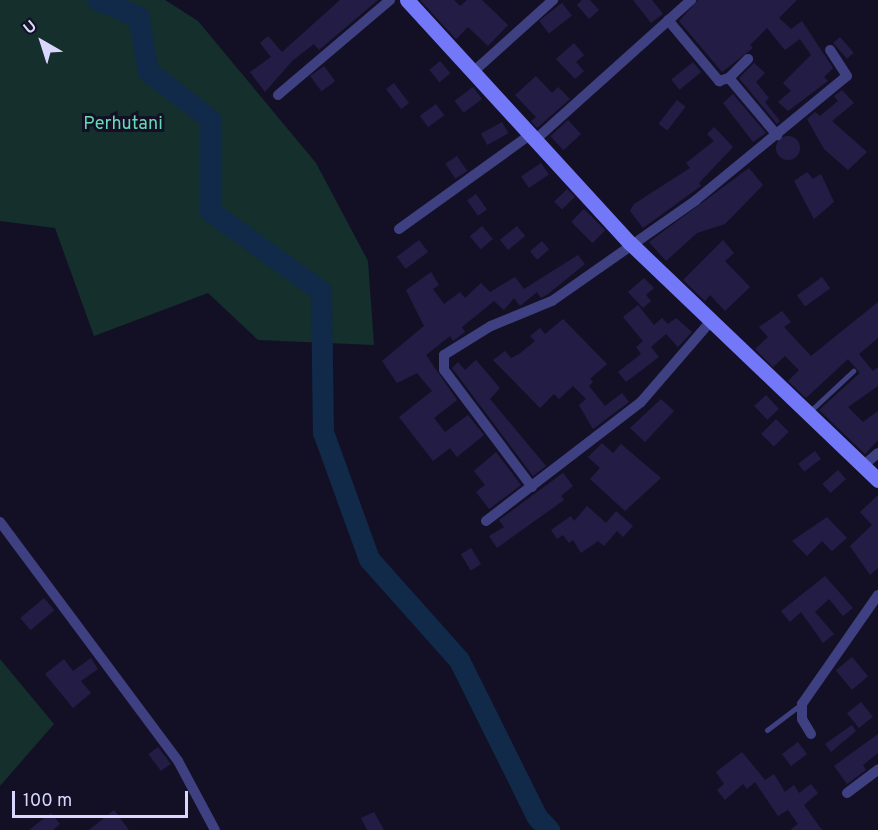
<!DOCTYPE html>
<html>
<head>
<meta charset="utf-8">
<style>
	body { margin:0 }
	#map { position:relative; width:878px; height:830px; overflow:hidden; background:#131026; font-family:Overpass,sans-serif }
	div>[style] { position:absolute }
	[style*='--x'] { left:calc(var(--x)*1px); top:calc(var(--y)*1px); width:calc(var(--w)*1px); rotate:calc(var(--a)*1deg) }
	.green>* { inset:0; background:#142f2c }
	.river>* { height:21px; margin:-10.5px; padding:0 10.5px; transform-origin:10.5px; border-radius:10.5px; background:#112a49 }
	.building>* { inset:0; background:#231d46; transform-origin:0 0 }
	.round { border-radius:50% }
	.lane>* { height:5px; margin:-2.5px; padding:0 2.5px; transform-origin:2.5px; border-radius:2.5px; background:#3e4082 }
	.street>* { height:10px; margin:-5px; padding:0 5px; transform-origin:5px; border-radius:5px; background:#3e4082 }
	.secondary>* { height:15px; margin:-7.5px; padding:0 7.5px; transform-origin:7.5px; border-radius:7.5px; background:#7378f8 }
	span { translate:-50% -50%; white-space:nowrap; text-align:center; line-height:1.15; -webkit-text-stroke:6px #131026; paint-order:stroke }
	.park-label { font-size:18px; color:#66dab5 }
	.north { position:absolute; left:12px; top:12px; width:60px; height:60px; -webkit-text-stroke:4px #131026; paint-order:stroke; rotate:321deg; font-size:16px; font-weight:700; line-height:24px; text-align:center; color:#d9d7fd }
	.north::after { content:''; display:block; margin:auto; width:21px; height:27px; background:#d9d7fd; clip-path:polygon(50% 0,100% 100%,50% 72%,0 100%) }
	.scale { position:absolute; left:12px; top:791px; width:176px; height:27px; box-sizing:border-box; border:3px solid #d9d7fd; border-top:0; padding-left:8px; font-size:18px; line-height:21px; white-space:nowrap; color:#d9d7fd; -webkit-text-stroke:4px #131026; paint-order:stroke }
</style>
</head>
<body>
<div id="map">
	<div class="green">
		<i style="clip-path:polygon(0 0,165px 0,198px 21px,316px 163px,368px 261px,374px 345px,258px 340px,208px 293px,94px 336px,55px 228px,0 221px)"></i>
		<i style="clip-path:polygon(0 659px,54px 724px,0 786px)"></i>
	</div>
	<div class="river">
		<i style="--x:97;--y:0;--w:44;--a:21.3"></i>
		<i style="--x:138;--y:16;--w:56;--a:79.7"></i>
		<i style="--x:148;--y:71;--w:78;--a:37.7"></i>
		<i style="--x:210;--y:119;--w:92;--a:90"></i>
		<i style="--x:210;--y:211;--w:137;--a:35.8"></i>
		<i style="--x:321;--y:291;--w:141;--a:89.2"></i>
		<i style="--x:323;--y:432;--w:135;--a:70.1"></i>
		<i style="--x:369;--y:559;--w:135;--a:48.3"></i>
		<i style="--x:459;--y:660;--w:175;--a:63.6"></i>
		<i style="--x:537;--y:817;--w:18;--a:47"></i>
	</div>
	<div class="building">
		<i style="clip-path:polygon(340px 0,378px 0,319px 50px,314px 44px,292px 61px,265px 92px,250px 72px,271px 57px,260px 43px,268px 36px,282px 52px)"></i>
		<i style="clip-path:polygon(420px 0,454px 0,460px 6px,467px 0,482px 0,508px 25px,488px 46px,468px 27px,456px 39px)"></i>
		<i style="clip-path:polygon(582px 0,590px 0,599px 10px,589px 19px,577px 5px)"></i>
		<i style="clip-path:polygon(633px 0,652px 0,663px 14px,651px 23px)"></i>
		<i style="clip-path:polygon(698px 0,797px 0,779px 18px,791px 29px,802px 21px,833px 68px,824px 77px,828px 81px,788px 111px,778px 102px,791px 91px,783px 83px,811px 55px,800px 39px,785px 50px,767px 28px,750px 45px,753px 48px,722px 72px,679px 21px)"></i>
		<i style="left:562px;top:3px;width:16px;height:29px;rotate:52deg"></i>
		<i style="left:840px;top:37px;width:21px;height:9px;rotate:49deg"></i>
		<i style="clip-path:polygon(574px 43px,584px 55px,576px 62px,584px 71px,575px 79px,556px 59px)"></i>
		<i style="left:440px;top:61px;width:16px;height:14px;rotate:50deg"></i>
		<i style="left:693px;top:62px;width:13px;height:28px;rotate:51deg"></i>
		<i style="clip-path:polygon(754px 63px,765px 73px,756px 82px,769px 98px,765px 102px,780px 121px,777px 124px,739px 78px)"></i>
		<i style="left:324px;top:66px;width:19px;height:17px;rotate:54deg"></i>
		<i style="clip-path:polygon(536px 76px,552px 93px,558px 87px,570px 99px,537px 128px,531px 121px,536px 117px,515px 95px)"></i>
		<i style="left:394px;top:83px;width:25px;height:10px;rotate:53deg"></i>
		<i style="left:473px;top:87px;width:15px;height:23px;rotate:53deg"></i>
		<i style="clip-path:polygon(842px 90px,854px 103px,832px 121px,867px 152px,848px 170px,824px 149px,807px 119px,815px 112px,820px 116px,838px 101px,834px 96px)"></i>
		<i style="clip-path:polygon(733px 94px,766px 133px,753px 142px,723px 103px)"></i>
		<i style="left:677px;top:100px;width:11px;height:30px;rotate:38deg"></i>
		<i style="left:436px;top:104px;width:14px;height:20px;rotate:54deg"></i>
		<i style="left:568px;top:120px;width:19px;height:24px;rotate:47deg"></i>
		<i style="left:502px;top:122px;width:13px;height:24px;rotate:61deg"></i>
		<i style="clip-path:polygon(714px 127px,733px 147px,699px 183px,701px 186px,643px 228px,630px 211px,634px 204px,690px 168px,686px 163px,714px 141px,707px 134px)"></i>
		<i class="round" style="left:776px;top:136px;width:24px;height:24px"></i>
		<i style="left:457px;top:156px;width:18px;height:14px;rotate:56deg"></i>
		<i style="left:541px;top:163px;width:14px;height:24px;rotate:56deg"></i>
		<i style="clip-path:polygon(749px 168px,763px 185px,725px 224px,697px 233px,666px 261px,649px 242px)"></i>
		<i style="clip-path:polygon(807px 172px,813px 179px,821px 174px,834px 202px,814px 219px,794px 181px)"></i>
		<i style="left:567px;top:189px;width:11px;height:18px;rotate:45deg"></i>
		<i style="left:476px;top:194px;width:19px;height:11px;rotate:55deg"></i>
		<i style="left:584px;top:209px;width:30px;height:18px;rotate:45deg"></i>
		<i style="left:482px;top:226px;width:17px;height:16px;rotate:50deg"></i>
		<i style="left:517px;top:226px;width:13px;height:22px;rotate:51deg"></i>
		<i style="left:419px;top:240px;width:15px;height:28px;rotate:53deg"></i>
		<i style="clip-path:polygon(723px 240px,734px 253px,725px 261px,750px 287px,725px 311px,710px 295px,705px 301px,683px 280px)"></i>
		<i style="left:542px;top:241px;width:11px;height:16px;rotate:49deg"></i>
		<i style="clip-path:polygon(578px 255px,585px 264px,548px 294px,541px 298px,537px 292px,520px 306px,514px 298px,504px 310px,494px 301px,462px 327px,465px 332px,453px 341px,450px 336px,426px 355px,457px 400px,434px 418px,445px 432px,468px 415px,484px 435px,457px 457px,450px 448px,433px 461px,399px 417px,432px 391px,417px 373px,397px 383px,382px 361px,424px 326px,406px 290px,431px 272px,439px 285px,433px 289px,444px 304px,460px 292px,465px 298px,481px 283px,490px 292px,515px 277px,524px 289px)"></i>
		<i style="left:822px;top:277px;width:14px;height:31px;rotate:54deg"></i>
		<i style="clip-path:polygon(644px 278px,654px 288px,646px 295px,651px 301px,643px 308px,628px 292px)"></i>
		<i style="clip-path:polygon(878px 302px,878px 338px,859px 354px,873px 371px,878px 367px,878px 386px,848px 407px,863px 422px,878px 411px,878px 440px,865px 454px,819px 410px,860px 373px,848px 359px,806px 398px,788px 381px,799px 370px,785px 356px,773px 367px,755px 349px,768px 337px,759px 327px,782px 311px,791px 322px,784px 327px,811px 356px)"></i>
		<i style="clip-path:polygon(638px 305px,654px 325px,662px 318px,668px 324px,676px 318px,692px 332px,678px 347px,666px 334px,651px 347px,659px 357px,626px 382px,618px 372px,641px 354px,636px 347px,643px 341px,623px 317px)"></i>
		<i style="clip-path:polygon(563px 319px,607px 364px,590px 379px,593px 382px,589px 386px,605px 406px,622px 393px,629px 402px,593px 429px,579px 405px,586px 399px,573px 386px,559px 399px,554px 394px,540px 408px,493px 360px,505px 351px,511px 358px,519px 354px,535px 341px,530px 336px,540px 328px,545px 334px)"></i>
		<i style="clip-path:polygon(476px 360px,500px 388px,490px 399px,546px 466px,533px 476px,452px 368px,458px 362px,465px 370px)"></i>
		<i style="left:766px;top:395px;width:19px;height:16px;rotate:47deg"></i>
		<i style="clip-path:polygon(661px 399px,674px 411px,645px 442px,630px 428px)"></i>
		<i style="left:776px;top:419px;width:18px;height:21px;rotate:45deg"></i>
		<i style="clip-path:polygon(602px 443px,613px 453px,621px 444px,661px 478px,625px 511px,590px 479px,600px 468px,588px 457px)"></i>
		<i style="left:815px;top:451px;width:10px;height:21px;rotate:53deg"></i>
		<i style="clip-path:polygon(496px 452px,521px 485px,489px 509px,476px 492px,485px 485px,474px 471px)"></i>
		<i style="left:838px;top:470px;width:12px;height:21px;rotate:48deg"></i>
		<i style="clip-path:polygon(563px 473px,573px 486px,561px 496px,564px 500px,497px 548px,489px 536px,504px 527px,499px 520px)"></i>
		<i style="clip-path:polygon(878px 495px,878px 568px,870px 575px,850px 546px,872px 525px,860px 512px)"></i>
		<i style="clip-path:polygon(587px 506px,606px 523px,616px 511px,633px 526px,623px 537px,617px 531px,604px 546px,598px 541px,581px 553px,573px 540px,569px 543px,563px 535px,557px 539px,551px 530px,571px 516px,574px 521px)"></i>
		<i style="clip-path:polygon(827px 517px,847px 538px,832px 551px,822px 541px,807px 556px,792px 541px)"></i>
		<i style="left:471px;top:548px;width:19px;height:12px;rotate:58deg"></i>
		<i style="clip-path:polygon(825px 576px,853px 608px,843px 616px,829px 599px,815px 612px,834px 634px,823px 643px,801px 612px,790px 622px,781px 611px)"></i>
		<i style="left:44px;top:598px;width:16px;height:31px;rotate:50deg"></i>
		<i style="left:852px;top:657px;width:25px;height:21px;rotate:50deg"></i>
		<i style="clip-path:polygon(91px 658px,98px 669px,81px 681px,91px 693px,73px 708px,45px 674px,64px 659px,73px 671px)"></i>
		<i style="left:861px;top:702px;width:19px;height:18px;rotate:51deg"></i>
		<i style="clip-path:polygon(852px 725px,856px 731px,831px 752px,825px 744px)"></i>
		<i style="clip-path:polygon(878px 734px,878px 753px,863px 765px,866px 770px,847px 784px,834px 766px)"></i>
		<i style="left:798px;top:742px;width:15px;height:20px;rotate:53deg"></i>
		<i style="left:158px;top:747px;width:21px;height:12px;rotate:53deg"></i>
		<i style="clip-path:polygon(742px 752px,765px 780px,774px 774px,785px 792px,794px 785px,799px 793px,811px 784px,818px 793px,804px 805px,822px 830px,790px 830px,798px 824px,788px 810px,778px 816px,755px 782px,747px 789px,743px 784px,725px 800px,717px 790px,724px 784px,716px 772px)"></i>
		<i style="clip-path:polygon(114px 810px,129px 830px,89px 830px)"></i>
		<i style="clip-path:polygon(374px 812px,384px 830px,367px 830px,361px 818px)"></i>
		<i style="clip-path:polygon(51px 813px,60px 824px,53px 830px,29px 830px)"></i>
	</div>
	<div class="lane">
		<i style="--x:808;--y:413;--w:62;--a:-43"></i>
		<i style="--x:767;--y:730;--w:41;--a:-37.1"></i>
	</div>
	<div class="street">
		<i style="--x:668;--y:20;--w:80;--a:50.1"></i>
		<i style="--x:719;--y:81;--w:10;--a:-17"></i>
		<i style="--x:729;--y:78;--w:75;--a:49.9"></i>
		<i style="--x:473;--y:72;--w:108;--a:-42"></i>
		<i style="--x:729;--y:78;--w:27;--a:-45"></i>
		<i style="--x:278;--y:95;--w:147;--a:-40.3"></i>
		<i style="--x:535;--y:140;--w:210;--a:-41.9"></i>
		<i style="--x:399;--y:229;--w:161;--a:-35.7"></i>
		<i style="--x:864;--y:465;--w:18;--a:-41"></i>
		<i style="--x:532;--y:487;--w:146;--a:-126.9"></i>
		<i style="--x:444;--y:370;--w:15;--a:-90"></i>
		<i style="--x:444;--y:355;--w:55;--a:-31.7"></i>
		<i style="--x:491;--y:326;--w:66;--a:-22.3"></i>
		<i style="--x:552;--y:301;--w:176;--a:-35"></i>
		<i style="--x:696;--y:200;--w:195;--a:-39.4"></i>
		<i style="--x:847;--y:76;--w:31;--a:-123"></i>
		<i style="--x:486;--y:521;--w:195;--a:-37.5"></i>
		<i style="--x:641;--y:402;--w:107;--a:-49.2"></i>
		<i style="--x:0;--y:522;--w:298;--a:53.3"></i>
		<i style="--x:178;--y:761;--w:78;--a:61.8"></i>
		<i style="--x:811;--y:734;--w:17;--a:-121"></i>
		<i style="--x:802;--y:719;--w:15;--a:-90"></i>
		<i style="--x:802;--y:704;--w:133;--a:-55.1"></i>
		<i style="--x:847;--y:793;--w:39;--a:-37"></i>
	</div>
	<div class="secondary">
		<i style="--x:407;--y:0;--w:330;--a:47.5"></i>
		<i style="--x:630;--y:243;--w:343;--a:43.7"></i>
	</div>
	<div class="park-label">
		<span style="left:123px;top:125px">Perhutani</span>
	</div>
	<div class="north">U</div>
	<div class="scale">100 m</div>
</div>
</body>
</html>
